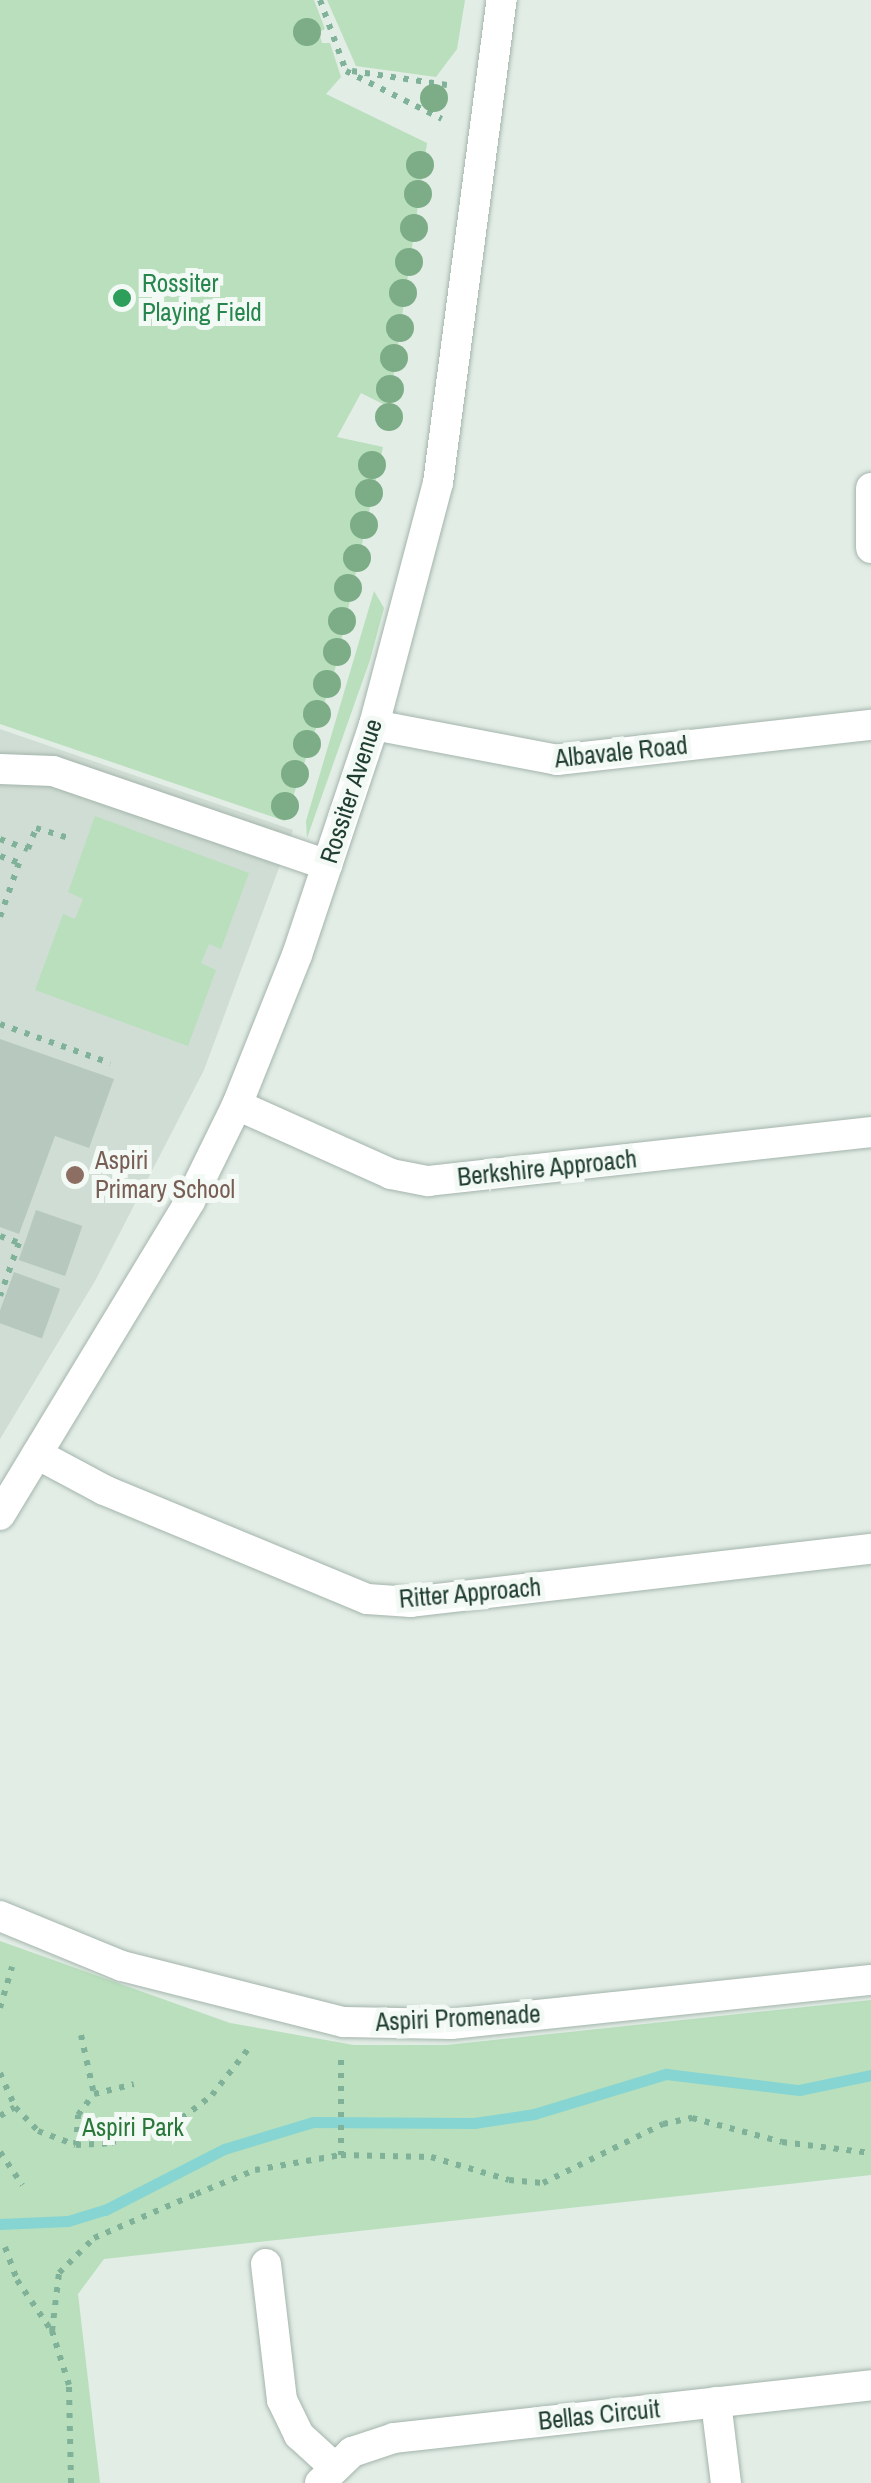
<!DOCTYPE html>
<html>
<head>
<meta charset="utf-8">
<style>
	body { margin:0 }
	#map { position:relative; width:871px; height:2483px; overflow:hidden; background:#e2ede6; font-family:"Archivo Narrow",sans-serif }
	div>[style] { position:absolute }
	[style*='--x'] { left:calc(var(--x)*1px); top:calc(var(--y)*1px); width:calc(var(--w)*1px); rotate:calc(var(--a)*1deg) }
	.built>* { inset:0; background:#d0ddd4 }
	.green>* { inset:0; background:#b9dfbd }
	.stream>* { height:11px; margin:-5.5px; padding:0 5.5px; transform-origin:5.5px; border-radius:5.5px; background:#87d5d2 }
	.building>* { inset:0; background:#b7c8be; transform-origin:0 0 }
	.path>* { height:6px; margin-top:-3px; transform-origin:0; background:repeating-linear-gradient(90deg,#80b299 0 5px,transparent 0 13px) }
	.roads { filter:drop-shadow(0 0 2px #a4b5ac) drop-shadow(0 0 2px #a4b5ac) }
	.minor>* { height:30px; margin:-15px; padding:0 15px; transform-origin:15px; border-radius:15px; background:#fff }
	.trees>* { width:28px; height:28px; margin:-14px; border-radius:50%; background:#7cad87 }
	.dots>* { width:28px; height:28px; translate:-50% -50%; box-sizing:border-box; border:5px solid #f3f9f5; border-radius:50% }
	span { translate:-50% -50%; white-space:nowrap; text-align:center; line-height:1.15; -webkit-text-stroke:10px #f3f9f5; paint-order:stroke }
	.leisure-label { font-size:25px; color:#27864d }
	.left { translate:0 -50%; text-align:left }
	.street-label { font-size:25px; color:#213f31 }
	.education-label { font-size:25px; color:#785e54 }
	.park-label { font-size:25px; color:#297839 }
</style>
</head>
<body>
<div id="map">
	<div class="built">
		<i style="clip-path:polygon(0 729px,293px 830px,204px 1070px,95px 1281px,0 1439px)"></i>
	</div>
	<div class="green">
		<i style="clip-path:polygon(0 0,314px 0,325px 29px,319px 32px,322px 43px,330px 43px,341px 77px,326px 94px,427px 143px,389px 407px,361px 393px,337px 437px,383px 447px,334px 674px,285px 821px,0 724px)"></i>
		<i style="clip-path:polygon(327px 0,465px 0,457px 49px,436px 77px,356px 66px)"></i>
		<i style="clip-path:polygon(374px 591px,384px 608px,370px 660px,307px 838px,306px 821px)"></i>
		<i style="clip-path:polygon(95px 816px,249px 873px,221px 949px,209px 944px,201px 963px,216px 970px,188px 1046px,35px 990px,63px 914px,75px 919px,83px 899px,68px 892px)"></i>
		<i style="clip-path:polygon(0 1941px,230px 2023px,354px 2045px,447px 2045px,871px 2000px,871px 2175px,104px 2259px,78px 2294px,100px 2483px,0 2483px)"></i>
	</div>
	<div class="stream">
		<i style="--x:0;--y:2224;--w:68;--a:-2.5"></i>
		<i style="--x:68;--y:2221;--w:39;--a:-17"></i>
		<i style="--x:105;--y:2210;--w:134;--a:-27.1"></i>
		<i style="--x:224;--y:2149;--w:93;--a:-16.9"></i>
		<i style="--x:313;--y:2122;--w:161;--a:0.4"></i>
		<i style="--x:474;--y:2123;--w:61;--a:-8.5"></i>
		<i style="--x:534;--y:2114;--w:138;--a:-16.9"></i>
		<i style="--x:666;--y:2074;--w:134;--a:6.9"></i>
		<i style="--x:799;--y:2090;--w:74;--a:-11.8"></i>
	</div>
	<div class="building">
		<i style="clip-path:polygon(0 1039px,114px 1079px,89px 1148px,55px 1136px,19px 1234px,0 1227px)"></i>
		<i style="left:36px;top:1210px;width:49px;height:53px;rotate:19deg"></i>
		<i style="left:14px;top:1272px;width:49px;height:53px;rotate:20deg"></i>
	</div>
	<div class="path">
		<i style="--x:320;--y:0;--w:76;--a:69.9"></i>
		<i style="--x:346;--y:71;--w:107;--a:26.6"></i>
		<i style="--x:352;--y:71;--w:96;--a:8.4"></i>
		<i style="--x:0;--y:839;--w:30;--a:20"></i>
		<i style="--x:28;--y:849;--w:22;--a:-69"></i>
		<i style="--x:36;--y:828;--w:38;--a:17"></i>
		<i style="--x:0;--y:856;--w:20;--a:20"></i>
		<i style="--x:19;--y:863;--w:57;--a:109.4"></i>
		<i style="--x:0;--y:1024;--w:117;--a:19.5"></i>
		<i style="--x:0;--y:1236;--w:20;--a:20"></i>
		<i style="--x:19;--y:1243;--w:56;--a:109.7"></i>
		<i style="--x:0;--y:2008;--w:43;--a:-73.7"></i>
		<i style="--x:81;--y:2035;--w:60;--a:77.6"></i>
		<i style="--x:341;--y:2060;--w:95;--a:90"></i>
		<i style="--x:0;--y:2073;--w:37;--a:66"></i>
		<i style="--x:15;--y:2107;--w:33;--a:46"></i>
		<i style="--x:38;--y:2131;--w:40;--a:20.2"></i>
		<i style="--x:76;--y:2145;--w:35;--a:-3"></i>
		<i style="--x:111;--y:2143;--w:75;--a:-19.4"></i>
		<i style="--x:182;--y:2118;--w:38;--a:-37"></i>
		<i style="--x:212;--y:2095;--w:60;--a:-51.8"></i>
		<i style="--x:0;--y:2116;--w:17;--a:-31"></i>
		<i style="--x:76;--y:2145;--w:30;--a:-86"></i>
		<i style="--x:78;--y:2115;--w:26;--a:-53"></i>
		<i style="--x:94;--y:2094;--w:41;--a:-14"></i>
		<i style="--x:0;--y:2152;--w:40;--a:56"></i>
		<i style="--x:5;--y:2247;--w:35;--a:70"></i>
		<i style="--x:17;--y:2280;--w:60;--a:55.8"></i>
		<i style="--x:71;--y:2483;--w:98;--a:-91.2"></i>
		<i style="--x:69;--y:2385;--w:57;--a:-107.5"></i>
		<i style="--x:52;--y:2331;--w:58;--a:-83.1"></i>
		<i style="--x:59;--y:2273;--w:49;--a:-45"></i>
		<i style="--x:94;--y:2238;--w:111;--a:-23.3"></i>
		<i style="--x:196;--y:2194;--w:64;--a:-22.1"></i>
		<i style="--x:255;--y:2170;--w:87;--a:-9.9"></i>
		<i style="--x:341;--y:2155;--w:90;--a:1.3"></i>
		<i style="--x:431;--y:2157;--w:81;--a:16.4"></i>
		<i style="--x:509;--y:2180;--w:34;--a:5"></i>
		<i style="--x:543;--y:2183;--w:134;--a:-26.2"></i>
		<i style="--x:663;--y:2124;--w:30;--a:-12"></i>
		<i style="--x:692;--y:2118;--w:93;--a:14.9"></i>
		<i style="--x:782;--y:2142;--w:90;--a:7"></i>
	</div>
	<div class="roads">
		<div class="minor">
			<i style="--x:871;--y:488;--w:60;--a:90"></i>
			<i style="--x:374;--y:725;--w:186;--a:10.8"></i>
			<i style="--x:557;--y:760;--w:316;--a:-6.4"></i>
			<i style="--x:0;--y:769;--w:53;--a:2.2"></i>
			<i style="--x:53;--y:771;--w:290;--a:18.9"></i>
			<i style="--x:237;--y:1105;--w:169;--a:24.1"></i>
			<i style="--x:391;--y:1174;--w:38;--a:11"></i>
			<i style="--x:428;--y:1181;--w:446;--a:-6.3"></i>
			<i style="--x:37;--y:1454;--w:76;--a:28.2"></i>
			<i style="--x:104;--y:1490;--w:285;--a:22.5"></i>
			<i style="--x:367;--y:1599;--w:44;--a:3.9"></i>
			<i style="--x:411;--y:1602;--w:463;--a:-6.6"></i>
			<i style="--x:0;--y:1515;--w:367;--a:-58.8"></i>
			<i style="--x:190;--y:1201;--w:107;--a:-63.9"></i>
			<i style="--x:237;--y:1105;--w:162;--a:-68.2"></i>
			<i style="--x:297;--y:955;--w:243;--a:-71.5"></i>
			<i style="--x:374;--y:725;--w:250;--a:-75.2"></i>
			<i style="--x:438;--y:483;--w:487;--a:-82.5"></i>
			<i style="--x:0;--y:1916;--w:132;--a:22.3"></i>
			<i style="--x:122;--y:1966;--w:229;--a:14.2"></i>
			<i style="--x:344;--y:2022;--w:107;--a:1.1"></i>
			<i style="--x:451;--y:2024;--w:422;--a:-6"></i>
			<i style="--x:266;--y:2264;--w:137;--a:83.3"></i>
			<i style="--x:282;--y:2400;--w:39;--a:64"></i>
			<i style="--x:299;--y:2435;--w:46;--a:42.4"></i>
			<i style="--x:716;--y:2402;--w:82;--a:83"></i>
			<i style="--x:320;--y:2483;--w:45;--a:-44.1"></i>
			<i style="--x:352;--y:2452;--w:44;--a:-18.4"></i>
			<i style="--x:394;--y:2438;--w:480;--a:-6.3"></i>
		</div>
	</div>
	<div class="trees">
		<i style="left:307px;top:32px"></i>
		<i style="left:434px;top:98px"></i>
		<i style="left:420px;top:165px"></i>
		<i style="left:418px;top:194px"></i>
		<i style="left:414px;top:228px"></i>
		<i style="left:409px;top:262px"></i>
		<i style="left:403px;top:293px"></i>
		<i style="left:400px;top:328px"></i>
		<i style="left:394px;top:358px"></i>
		<i style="left:390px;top:389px"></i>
		<i style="left:389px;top:417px"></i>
		<i style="left:372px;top:465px"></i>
		<i style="left:369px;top:493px"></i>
		<i style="left:364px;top:525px"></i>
		<i style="left:357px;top:558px"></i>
		<i style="left:348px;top:588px"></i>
		<i style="left:342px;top:621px"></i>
		<i style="left:337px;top:652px"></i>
		<i style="left:327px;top:684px"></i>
		<i style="left:317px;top:714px"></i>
		<i style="left:307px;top:744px"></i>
		<i style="left:295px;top:774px"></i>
		<i style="left:285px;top:806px"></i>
	</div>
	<div class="dots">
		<i style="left:122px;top:298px;background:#2e9e5b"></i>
		<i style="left:75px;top:1175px;background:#8d6e63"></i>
	</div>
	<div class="leisure-label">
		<span class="left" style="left:142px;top:298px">Rossiter<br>Playing Field</span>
	</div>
	<div class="street-label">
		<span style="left:621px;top:752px;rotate:-6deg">Albavale Road</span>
		<span style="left:351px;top:791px;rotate:-72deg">Rossiter Avenue</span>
		<span style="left:547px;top:1168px;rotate:-6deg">Berkshire Approach</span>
		<span style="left:470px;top:1593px;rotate:-5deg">Ritter Approach</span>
		<span style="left:458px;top:2018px;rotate:-3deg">Aspiri Promenade</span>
		<span style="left:599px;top:2415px;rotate:-6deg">Bellas Circuit</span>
	</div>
	<div class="education-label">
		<span class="left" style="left:95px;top:1175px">Aspiri<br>Primary School</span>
	</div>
	<div class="park-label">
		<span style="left:133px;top:2127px">Aspiri Park</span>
	</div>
</div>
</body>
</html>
